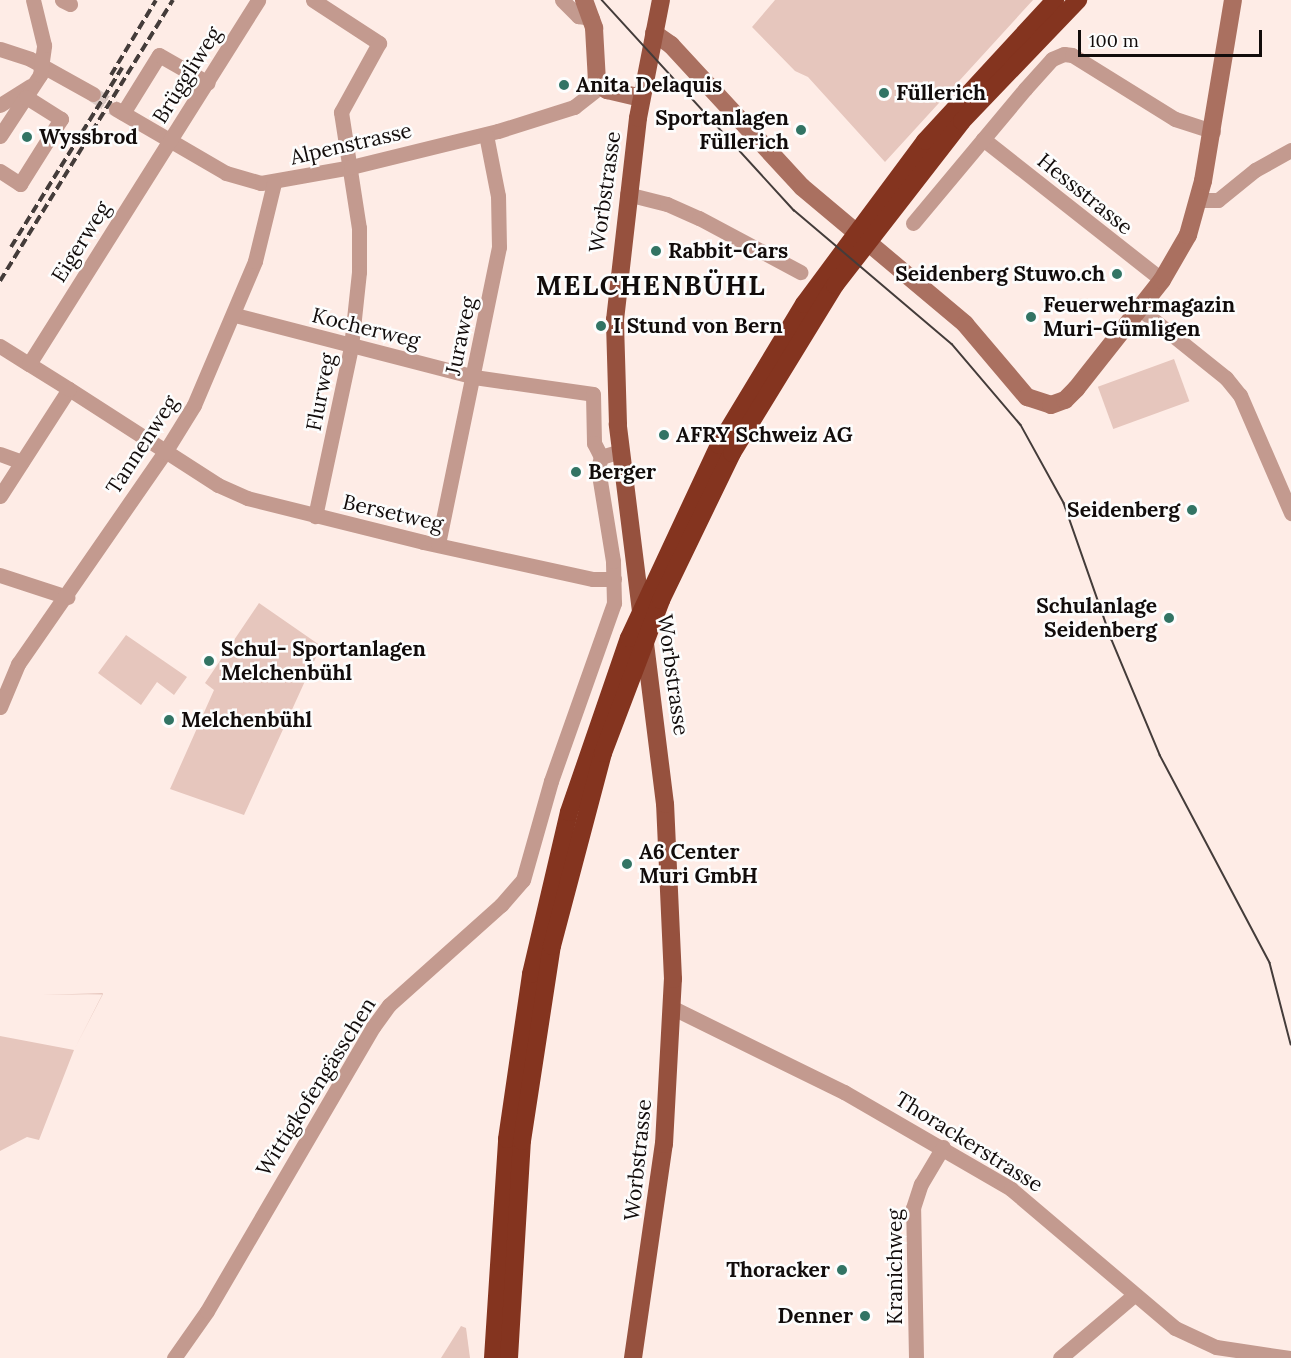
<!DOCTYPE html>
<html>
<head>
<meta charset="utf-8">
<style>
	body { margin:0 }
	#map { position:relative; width:1291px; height:1358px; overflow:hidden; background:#feece6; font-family:Lora,serif }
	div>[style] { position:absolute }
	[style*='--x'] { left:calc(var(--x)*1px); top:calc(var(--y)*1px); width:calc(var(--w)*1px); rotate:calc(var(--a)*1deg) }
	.green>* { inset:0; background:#e6c6bd; transform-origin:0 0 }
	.street-tunnel>* { height:15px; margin-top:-7.5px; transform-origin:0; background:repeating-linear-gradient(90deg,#dbcac5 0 15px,transparent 0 23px) }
	.street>* { height:15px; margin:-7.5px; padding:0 7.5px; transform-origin:7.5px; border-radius:7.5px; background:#c39a8f }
	.secondary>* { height:18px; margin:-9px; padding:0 9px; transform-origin:9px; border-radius:9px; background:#aa7060 }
	.primary>* { height:18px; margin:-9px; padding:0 9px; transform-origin:9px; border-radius:9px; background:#96513e }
	.highway>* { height:18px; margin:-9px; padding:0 9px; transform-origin:9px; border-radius:9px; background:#84341f }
	.tram>* { height:1.5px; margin:-0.75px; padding:0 0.75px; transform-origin:0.75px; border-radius:0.75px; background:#443c3a }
	.rail>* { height:4px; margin-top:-2px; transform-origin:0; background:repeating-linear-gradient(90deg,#443c3a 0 9px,transparent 0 13.5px) }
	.dots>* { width:16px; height:16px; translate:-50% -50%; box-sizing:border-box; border:3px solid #fdfdfd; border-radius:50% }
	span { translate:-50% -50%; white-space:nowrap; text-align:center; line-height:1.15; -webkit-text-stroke:5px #fdfdfd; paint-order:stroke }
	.street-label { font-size:21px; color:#120c0b }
	.poi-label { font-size:21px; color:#120c0b; font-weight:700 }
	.left { translate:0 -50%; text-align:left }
	.right { translate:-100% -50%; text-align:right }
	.district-label { font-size:27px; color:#120c0b; font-weight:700; letter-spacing:1.5px }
	.scale { position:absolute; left:1078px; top:30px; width:184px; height:27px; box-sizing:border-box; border:3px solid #120c0b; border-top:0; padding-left:8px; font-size:18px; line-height:21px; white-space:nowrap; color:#120c0b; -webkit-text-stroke:4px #fdfdfd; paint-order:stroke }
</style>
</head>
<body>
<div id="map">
	<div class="green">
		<i style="clip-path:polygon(775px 0,1033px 0,885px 162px,808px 77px,795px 71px,752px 27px)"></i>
		<i style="left:1174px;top:359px;width:45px;height:81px;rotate:70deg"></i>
		<i style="clip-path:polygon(259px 603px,321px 646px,244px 815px,170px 789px,214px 690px,205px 683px)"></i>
		<i style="clip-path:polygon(126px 635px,187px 677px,174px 695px,157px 682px,141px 705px,98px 673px)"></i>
		<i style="clip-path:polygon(103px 993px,74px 1050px,39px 1140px,27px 1137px,0 1151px,0 1036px,74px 1050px,103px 994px,42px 995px,0 1021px,42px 995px)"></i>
		<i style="clip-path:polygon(461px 1326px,466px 1328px,470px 1358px,441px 1358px)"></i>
	</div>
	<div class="street-tunnel">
		<i style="--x:93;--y:94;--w:27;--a:33"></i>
	</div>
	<div class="street">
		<i style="--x:62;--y:0;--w:9;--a:27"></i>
		<i style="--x:313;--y:0;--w:79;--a:33.1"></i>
		<i style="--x:379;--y:43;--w:79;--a:118.8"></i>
		<i style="--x:341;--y:112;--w:117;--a:81.2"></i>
		<i style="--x:359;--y:228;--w:44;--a:90"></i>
		<i style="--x:359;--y:272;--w:75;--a:96.1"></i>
		<i style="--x:351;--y:347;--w:173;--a:102"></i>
		<i style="--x:562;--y:0;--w:23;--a:45"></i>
		<i style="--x:578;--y:16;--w:14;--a:8"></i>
		<i style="--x:0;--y:49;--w:32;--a:18"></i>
		<i style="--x:30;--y:59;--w:72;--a:29.1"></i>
		<i style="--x:0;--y:105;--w:36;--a:-32"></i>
		<i style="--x:116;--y:109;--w:127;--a:30.2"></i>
		<i style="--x:226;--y:173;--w:36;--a:16"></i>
		<i style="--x:261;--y:183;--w:91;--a:-10.1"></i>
		<i style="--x:351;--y:167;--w:151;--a:-13.8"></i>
		<i style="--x:498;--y:131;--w:80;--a:-17.5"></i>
		<i style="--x:574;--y:107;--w:34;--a:-38"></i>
		<i style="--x:123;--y:113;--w:68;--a:-58.2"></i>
		<i style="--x:159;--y:55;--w:56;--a:29.7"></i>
		<i style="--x:0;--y:136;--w:73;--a:-56.7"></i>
		<i style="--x:40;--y:75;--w:30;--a:-82"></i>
		<i style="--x:44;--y:45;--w:46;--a:-103.7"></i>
		<i style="--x:983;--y:139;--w:228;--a:38.2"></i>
		<i style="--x:0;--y:171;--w:24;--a:33"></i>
		<i style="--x:20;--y:184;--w:77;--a:-57.8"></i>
		<i style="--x:61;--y:119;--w:41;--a:-147.8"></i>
		<i style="--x:627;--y:194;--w:41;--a:14"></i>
		<i style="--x:667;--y:204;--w:35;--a:24"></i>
		<i style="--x:699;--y:218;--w:115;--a:28.1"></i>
		<i style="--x:1199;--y:200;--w:19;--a:0"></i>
		<i style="--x:1218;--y:200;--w:48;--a:-39"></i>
		<i style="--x:1255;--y:170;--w:41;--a:-29.1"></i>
		<i style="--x:913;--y:223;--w:175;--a:-50.1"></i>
		<i style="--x:1025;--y:89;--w:40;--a:-48"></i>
		<i style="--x:1052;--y:59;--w:13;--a:-23"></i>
		<i style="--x:1064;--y:54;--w:8;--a:7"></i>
		<i style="--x:1072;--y:55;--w:121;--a:31.9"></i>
		<i style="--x:1175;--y:119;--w:40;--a:18"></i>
		<i style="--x:1140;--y:309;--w:110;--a:38.7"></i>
		<i style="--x:1226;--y:378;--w:22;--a:51"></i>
		<i style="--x:1240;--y:395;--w:129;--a:66.6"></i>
		<i style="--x:235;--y:315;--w:247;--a:14.5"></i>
		<i style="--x:474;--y:377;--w:120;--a:8.1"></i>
		<i style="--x:593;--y:394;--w:49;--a:88.8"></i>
		<i style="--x:594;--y:443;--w:16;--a:63"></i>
		<i style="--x:0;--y:346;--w:34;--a:32"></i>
		<i style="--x:69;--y:389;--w:177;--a:32.8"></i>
		<i style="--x:218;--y:485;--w:32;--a:24"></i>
		<i style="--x:247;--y:498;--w:181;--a:14"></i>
		<i style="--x:423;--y:542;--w:174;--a:12.3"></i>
		<i style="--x:593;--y:579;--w:21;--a:0"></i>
		<i style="--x:0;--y:454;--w:23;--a:20"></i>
		<i style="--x:0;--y:496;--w:127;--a:-57.2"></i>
		<i style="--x:69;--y:389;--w:47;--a:-148"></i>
		<i style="--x:29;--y:364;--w:430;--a:-57.8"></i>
		<i style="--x:438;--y:544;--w:303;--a:-78.4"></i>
		<i style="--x:499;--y:247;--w:51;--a:-91.1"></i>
		<i style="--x:498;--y:196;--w:62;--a:-101.1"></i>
		<i style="--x:0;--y:575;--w:71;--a:18.2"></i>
		<i style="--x:0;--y:707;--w:47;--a:-67.3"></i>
		<i style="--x:18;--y:664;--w:258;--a:-55.3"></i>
		<i style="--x:165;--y:452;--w:55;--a:-58.3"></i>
		<i style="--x:194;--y:405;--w:156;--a:-67"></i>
		<i style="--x:255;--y:261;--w:80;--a:-76.3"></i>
		<i style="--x:673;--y:1008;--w:191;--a:26.2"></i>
		<i style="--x:844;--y:1092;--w:193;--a:30.1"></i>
		<i style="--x:1011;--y:1189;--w:215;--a:40.3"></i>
		<i style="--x:1175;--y:1328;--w:45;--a:24.9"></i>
		<i style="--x:1216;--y:1347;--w:75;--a:8.5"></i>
		<i style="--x:174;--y:1358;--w:57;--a:-54.9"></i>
		<i style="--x:207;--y:1311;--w:329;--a:-59.7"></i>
		<i style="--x:373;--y:1027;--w:27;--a:-54"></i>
		<i style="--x:389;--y:1005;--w:150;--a:-41.8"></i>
		<i style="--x:501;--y:905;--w:33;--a:-49"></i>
		<i style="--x:523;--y:880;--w:103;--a:-74.2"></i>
		<i style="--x:551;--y:781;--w:189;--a:-70.5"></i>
		<i style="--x:614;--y:603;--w:42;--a:-91.4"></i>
		<i style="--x:613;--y:561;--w:94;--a:-99.2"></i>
		<i style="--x:598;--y:468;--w:11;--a:-75"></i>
		<i style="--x:601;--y:457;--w:21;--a:-17"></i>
		<i style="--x:916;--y:1358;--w:150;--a:-91.1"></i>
		<i style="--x:913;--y:1208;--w:25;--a:-72"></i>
		<i style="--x:921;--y:1184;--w:43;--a:-59.3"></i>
		<i style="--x:1060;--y:1358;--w:97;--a:-40.4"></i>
	</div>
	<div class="secondary">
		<i style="--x:584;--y:0;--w:30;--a:70"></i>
		<i style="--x:594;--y:28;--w:54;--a:86.8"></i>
		<i style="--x:597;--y:82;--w:13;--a:39"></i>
		<i style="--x:607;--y:90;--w:35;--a:13"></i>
		<i style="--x:654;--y:33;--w:21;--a:35"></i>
		<i style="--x:671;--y:45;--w:193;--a:47.3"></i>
		<i style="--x:802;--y:187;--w:213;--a:40"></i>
		<i style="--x:965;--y:324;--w:96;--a:49.7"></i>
		<i style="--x:1027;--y:397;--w:25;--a:18"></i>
		<i style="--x:1051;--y:405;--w:15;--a:-20"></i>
		<i style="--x:1065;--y:400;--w:16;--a:-45"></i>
		<i style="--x:1076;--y:389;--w:139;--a:-51.7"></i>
		<i style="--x:1162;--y:280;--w:52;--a:-60"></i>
		<i style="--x:1188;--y:235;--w:56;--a:-74.5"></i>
		<i style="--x:1203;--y:181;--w:183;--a:-80.6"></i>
	</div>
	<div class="primary">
		<i style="--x:633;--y:1358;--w:216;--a:-81.8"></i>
		<i style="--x:664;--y:1144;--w:165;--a:-86.9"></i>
		<i style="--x:673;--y:979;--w:175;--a:-92.6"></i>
		<i style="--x:665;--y:804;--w:383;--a:-97.1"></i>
		<i style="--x:618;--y:424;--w:104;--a:-91.7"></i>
		<i style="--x:615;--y:320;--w:203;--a:-83.5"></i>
		<i style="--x:638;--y:118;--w:120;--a:-79"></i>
	</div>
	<div class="highway">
		<i style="--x:493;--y:1358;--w:219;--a:-86.3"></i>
		<i style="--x:507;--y:1139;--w:167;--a:-81.7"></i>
		<i style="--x:531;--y:974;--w:166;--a:-76.8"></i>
		<i style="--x:569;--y:812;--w:184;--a:-71"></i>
		<i style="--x:629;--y:638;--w:213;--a:-65"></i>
		<i style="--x:719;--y:445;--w:165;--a:-58.9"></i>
		<i style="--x:804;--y:304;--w:203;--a:-53.4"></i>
		<i style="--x:925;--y:141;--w:192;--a:-47.3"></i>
		<i style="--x:509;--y:1358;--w:217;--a:-86.6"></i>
		<i style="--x:522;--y:1141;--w:197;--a:-81.3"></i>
		<i style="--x:552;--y:946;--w:200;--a:-75.2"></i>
		<i style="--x:603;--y:753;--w:164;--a:-69.2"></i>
		<i style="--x:661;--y:600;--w:163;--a:-64.2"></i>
		<i style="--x:732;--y:453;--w:197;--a:-58.5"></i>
		<i style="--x:835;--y:285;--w:207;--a:-52.2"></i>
		<i style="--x:962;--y:121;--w:168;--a:-46.2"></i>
	</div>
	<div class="tram">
		<i style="--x:602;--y:0;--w:285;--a:47.6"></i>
		<i style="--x:794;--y:210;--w:207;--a:40.3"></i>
		<i style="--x:952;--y:344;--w:106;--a:49.6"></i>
		<i style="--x:1021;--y:425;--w:89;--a:61.1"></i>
		<i style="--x:1064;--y:503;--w:145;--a:70.7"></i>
		<i style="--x:1112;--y:640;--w:125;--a:67.3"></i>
		<i style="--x:1160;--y:755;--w:235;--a:62.1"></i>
		<i style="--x:1270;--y:963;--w:84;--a:75.5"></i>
	</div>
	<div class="rail">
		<i style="--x:111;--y:75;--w:87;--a:-59"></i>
		<i style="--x:11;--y:247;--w:211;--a:-58.2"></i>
		<i style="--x:0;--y:281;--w:330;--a:-58.4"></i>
	</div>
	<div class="dots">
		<i style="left:564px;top:85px;background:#327464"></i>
		<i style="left:884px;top:93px;background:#327464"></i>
		<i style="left:801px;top:130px;background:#327464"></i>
		<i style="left:27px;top:137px;background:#327464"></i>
		<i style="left:656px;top:251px;background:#327464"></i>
		<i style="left:1117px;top:274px;background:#327464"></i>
		<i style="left:1031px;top:317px;background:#327464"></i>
		<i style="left:601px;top:326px;background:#327464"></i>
		<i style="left:664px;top:435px;background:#327464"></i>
		<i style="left:576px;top:472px;background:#327464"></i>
		<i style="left:1192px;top:510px;background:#327464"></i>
		<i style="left:1169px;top:618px;background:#327464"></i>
		<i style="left:209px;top:661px;background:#327464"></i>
		<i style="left:169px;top:720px;background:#327464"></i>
		<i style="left:627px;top:864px;background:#327464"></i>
		<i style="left:842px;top:1270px;background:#327464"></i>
		<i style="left:865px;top:1316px;background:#327464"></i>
	</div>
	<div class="street-label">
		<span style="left:187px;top:75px;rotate:-58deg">Brüggliweg</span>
		<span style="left:351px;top:144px;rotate:-13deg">Alpenstrasse</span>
		<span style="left:605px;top:192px;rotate:-82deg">Worbstrasse</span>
		<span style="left:1085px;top:194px;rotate:39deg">Hessstrasse</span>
		<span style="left:81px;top:242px;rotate:-58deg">Eigerweg</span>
		<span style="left:366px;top:328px;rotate:14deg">Kocherweg</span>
		<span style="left:461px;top:336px;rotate:-78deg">Juraweg</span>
		<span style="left:321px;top:392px;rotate:-79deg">Flurweg</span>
		<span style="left:142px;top:445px;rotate:-57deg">Tannenweg</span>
		<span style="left:393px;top:513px;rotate:13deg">Bersetweg</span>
		<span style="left:673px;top:675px;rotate:82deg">Worbstrasse</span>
		<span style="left:316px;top:1087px;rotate:-58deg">Wittigkofengässchen</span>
		<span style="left:969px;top:1142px;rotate:32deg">Thorackerstrasse</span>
		<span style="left:638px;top:1160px;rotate:-84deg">Worbstrasse</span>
		<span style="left:895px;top:1267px;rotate:-90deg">Kranichweg</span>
	</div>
	<div class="poi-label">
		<span class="left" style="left:576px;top:85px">Anita Delaquis</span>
		<span class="left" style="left:896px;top:93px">Füllerich</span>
		<span class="right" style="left:789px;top:130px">Sportanlagen<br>Füllerich</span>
		<span class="left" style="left:39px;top:137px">Wyssbrod</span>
		<span class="left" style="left:668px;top:251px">Rabbit-Cars</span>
		<span class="right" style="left:1105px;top:274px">Seidenberg Stuwo.ch</span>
		<span class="left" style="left:1043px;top:317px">Feuerwehrmagazin<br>Muri-Gümligen</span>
		<span class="left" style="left:613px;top:326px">I Stund von Bern</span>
		<span class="left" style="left:676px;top:435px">AFRY Schweiz AG</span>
		<span class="left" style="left:588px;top:472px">Berger</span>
		<span class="right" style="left:1180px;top:510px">Seidenberg</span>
		<span class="right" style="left:1157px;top:618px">Schulanlage<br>Seidenberg</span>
		<span class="left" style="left:221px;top:661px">Schul- Sportanlagen<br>Melchenbühl</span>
		<span class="left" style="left:181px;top:720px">Melchenbühl</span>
		<span class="left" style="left:639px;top:864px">A6 Center<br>Muri GmbH</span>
		<span class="right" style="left:830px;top:1270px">Thoracker</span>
		<span class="right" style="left:853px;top:1316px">Denner</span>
	</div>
	<div class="district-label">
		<span style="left:651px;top:286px">MELCHENBÜHL</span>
	</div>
	<div class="scale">100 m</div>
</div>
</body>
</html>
